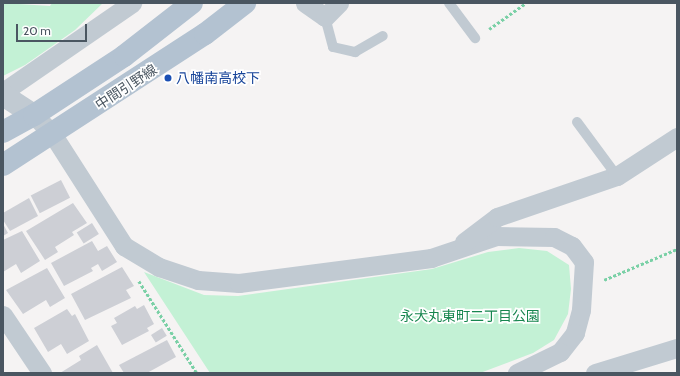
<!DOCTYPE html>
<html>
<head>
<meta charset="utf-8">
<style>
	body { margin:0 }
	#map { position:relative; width:680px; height:376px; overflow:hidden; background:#f5f3f3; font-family:Cabin,"Noto Sans JP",sans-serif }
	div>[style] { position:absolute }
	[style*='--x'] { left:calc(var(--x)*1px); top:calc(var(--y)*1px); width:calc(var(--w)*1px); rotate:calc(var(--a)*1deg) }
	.green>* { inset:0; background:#c3f1d5 }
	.building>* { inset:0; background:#cdcfd5; transform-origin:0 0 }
	.path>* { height:2.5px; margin-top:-1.25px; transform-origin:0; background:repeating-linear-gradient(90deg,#7ad0a6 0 3px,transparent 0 5px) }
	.service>* { height:10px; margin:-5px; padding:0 5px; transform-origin:5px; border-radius:5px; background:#c1cad2 }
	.minor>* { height:19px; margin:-9.5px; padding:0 9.5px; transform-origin:9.5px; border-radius:9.5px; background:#c1cad2 }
	.tertiary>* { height:22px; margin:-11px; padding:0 11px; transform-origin:11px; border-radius:11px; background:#c1cad2 }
	.primary>* { height:22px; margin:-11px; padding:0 11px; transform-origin:11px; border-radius:11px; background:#b3c2d1 }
	.dots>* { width:11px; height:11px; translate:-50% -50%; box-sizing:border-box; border:2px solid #fff; border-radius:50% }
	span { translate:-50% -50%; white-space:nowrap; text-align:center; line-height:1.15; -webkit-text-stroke:3.5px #fff; paint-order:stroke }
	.transit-label { font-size:14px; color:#164399 }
	.left { translate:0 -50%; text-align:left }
	.street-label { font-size:14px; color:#4a5661 }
	.park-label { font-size:14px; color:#17864f }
	.frame { position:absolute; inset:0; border:4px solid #4a5661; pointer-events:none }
	.scale { position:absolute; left:16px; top:24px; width:71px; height:18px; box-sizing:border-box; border:2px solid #4a5661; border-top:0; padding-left:5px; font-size:12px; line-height:14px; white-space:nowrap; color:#4a5661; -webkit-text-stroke:3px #fff; paint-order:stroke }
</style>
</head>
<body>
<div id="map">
	<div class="green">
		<i style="clip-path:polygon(3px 3px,50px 6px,52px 3px,103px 3px,75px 30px,25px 65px,3px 76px)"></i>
		<i style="clip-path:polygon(519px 248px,547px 251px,569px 265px,571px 289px,568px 314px,554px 340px,533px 353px,480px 373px,210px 373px,144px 272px,204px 295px,238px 296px,432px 269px,488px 252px)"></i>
	</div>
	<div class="building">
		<i style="left:61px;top:180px;width:20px;height:34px;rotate:63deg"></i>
		<i style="clip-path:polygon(29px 198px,38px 216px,10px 231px,3px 220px,3px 213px)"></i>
		<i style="clip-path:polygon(73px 203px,87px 223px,72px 232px,74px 235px,55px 247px,58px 252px,45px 260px,26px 231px)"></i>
		<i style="left:92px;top:223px;width:13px;height:18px;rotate:58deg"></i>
		<i style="clip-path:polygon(3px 224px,8px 233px,3px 236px)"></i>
		<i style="clip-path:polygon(22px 231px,40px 261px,21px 273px,16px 264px,3px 272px,3px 240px)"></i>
		<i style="clip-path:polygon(92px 241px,98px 251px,107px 246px,117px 262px,102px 271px,98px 264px,91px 268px,93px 271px,64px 286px,51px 263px)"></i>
		<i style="clip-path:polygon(122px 267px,134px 286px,126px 290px,131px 298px,85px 320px,71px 294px)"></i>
		<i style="clip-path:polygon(47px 268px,65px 298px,50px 307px,46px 300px,23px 314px,6px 290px)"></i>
		<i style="clip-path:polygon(144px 305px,154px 324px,147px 328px,149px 331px,122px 345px,111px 326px,117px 323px,114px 318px,135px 306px,137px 309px)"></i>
		<i style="clip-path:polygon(67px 309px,72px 316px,75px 314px,89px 341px,67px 354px,61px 344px,48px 352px,34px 328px)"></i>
		<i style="left:162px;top:328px;width:9px;height:13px;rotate:58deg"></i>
		<i style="clip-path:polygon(167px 340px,176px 357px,147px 373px,124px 373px,119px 365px)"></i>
		<i style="clip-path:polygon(97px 345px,113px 373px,60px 373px,81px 360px,79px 356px)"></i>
	</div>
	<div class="path">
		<i style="--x:489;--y:29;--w:45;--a:-35.1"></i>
		<i style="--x:604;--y:280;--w:79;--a:-23"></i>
		<i style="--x:139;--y:281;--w:109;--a:57.8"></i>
	</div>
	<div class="service">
		<i style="--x:449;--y:3;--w:44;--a:53.4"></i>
		<i style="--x:325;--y:17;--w:31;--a:75"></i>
		<i style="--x:333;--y:47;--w:23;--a:13"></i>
		<i style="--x:355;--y:52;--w:32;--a:-30"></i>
		<i style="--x:577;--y:122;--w:67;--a:53.5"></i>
	</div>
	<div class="minor">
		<i style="--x:305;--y:3;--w:24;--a:35"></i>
		<i style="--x:325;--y:17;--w:20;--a:-45"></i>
		<i style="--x:3;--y:92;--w:157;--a:-34.6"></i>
		<i style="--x:34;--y:115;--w:28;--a:46"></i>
		<i style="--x:53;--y:135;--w:132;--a:57.4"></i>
		<i style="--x:124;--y:246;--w:41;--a:31"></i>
		<i style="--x:159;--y:267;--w:41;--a:18.4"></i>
		<i style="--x:198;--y:280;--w:41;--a:4.2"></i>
		<i style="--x:239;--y:283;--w:194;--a:-7.4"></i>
		<i style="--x:431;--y:258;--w:69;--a:-18.7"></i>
		<i style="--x:496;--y:236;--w:58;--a:1"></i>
		<i style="--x:554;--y:237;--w:20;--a:27"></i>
		<i style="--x:572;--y:246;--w:20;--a:53"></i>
		<i style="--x:584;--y:262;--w:48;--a:93.6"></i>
		<i style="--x:581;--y:310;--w:24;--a:105"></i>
		<i style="--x:575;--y:333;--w:24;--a:128"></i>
		<i style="--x:560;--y:352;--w:48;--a:154"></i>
		<i style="--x:464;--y:242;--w:41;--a:-37.1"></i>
		<i style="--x:497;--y:217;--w:127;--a:-18.9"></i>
		<i style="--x:617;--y:176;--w:72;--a:-33"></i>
		<i style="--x:3;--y:315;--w:70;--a:56.1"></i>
		<i style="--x:595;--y:373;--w:86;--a:-17"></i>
	</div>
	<div class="tertiary">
		<i style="--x:3;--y:95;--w:37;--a:33"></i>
	</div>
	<div class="primary">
		<i style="--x:3;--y:132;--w:35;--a:-29"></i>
		<i style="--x:34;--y:115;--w:108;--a:-33.2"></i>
		<i style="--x:124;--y:56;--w:86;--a:-37.9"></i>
		<i style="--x:3;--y:165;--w:241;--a:-33"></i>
		<i style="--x:205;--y:34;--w:51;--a:-37.8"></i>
	</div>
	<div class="dots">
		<i style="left:168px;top:78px;background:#1a4fb4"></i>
	</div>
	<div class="transit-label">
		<span class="left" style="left:176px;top:78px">八幡南高校下</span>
	</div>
	<div class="street-label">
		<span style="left:126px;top:87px;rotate:-33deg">中間引野線</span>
	</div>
	<div class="park-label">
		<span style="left:470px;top:316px">永犬丸東町二丁目公園</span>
	</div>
	<div class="frame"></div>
	<div class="scale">20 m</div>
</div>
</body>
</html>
